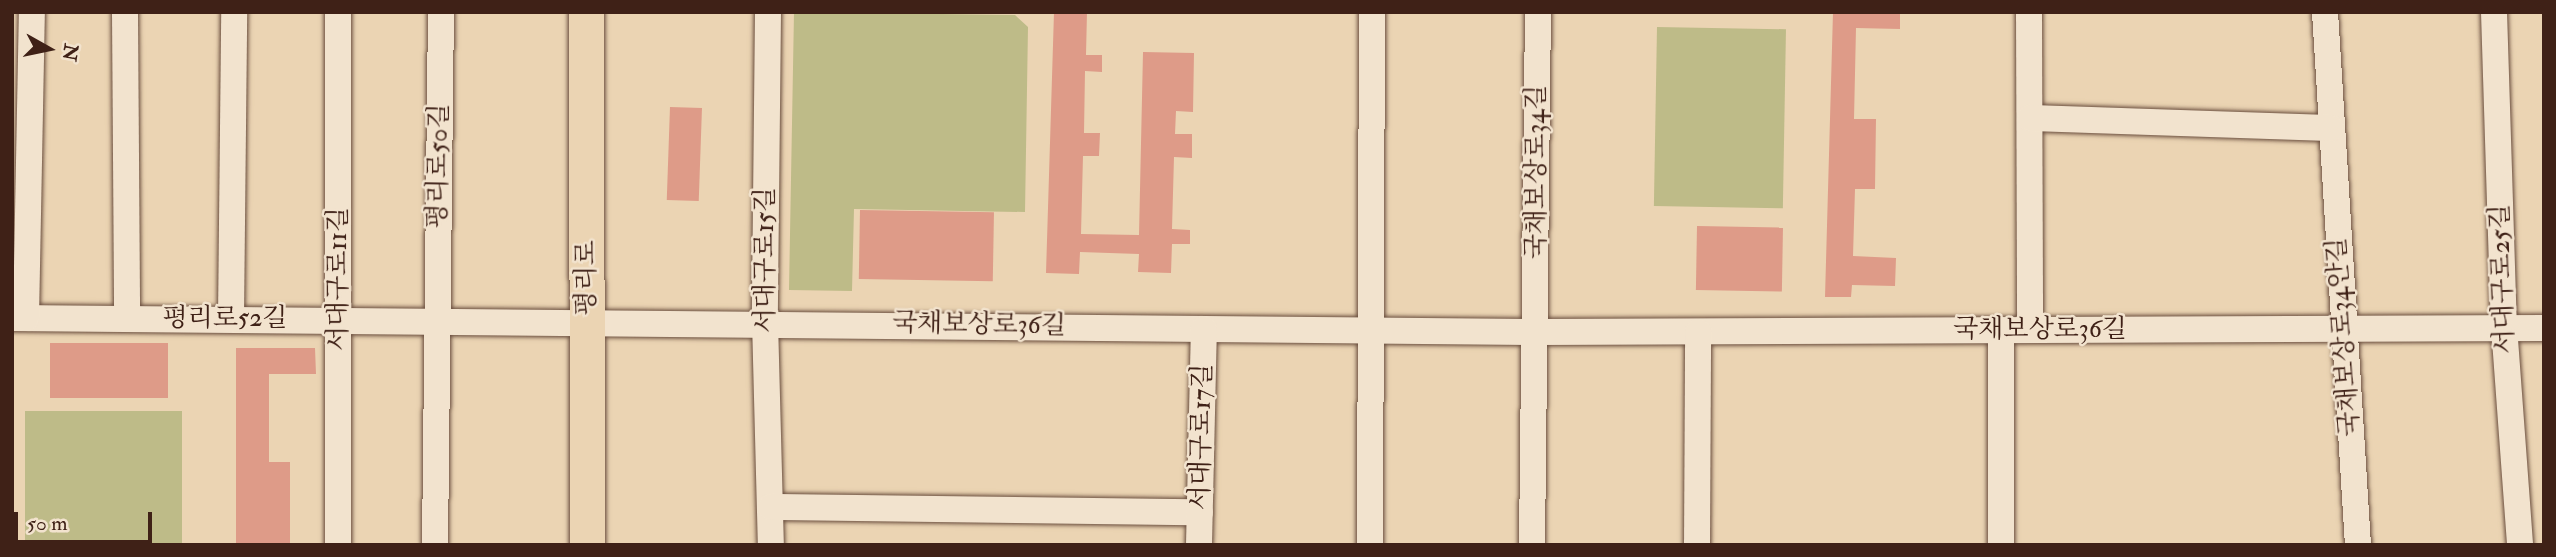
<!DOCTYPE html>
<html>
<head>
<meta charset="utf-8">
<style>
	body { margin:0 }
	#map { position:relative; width:2556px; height:557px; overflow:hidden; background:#ebd4b3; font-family:"IM FELL Double Pica","Noto Serif KR",serif }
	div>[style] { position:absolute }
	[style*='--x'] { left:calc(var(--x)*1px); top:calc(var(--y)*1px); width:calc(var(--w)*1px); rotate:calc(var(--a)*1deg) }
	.green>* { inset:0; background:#bebb88; transform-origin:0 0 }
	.building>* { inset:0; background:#de9b88; transform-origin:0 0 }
	.roads { filter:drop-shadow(0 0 2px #6a4e3e) drop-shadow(0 0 2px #6a4e3e) }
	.minor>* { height:26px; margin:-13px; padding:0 13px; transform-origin:13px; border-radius:13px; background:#f2e3ce }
	.major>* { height:35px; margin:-17.5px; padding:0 17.5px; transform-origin:17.5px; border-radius:17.5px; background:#ebd4b3 }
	span { translate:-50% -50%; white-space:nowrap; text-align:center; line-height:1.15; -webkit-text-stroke:5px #f2e3ce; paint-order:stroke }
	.street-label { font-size:26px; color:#3f2117 }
	.frame { position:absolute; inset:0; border:14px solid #3f2117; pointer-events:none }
	.north { position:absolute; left:14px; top:14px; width:70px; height:70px; -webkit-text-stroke:5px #f2e3ce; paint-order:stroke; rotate:99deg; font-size:19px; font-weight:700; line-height:28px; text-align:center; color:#3f2117 }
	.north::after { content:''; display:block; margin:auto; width:24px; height:32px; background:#3f2117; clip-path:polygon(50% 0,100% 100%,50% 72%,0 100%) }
	.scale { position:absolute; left:14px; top:512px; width:138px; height:32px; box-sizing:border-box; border:4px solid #3f2117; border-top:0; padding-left:9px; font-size:21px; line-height:24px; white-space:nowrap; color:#3f2117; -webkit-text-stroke:5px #f2e3ce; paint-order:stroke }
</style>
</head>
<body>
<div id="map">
	<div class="green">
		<i style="clip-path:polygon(794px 12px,1015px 15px,1028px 27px,1025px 212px,854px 209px,852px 291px,789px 290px)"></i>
		<i style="left:1657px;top:27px;width:129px;height:179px;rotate:1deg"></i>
		<i style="left:25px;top:411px;width:157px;height:134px"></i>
	</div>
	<div class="building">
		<i style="clip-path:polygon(1054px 12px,1087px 12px,1086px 55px,1102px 55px,1102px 72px,1085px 71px,1084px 133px,1100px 133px,1099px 156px,1083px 156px,1081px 234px,1139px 235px,1143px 52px,1194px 53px,1193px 112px,1176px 111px,1175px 134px,1192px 134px,1192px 158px,1174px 157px,1172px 229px,1190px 230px,1190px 244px,1172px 244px,1171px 273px,1138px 272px,1139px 254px,1080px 252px,1079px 274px,1046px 273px)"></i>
		<i style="clip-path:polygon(1833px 12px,1900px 12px,1900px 29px,1856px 28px,1854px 119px,1876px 119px,1875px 189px,1855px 189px,1853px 256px,1896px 258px,1895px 286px,1852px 285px,1851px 297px,1825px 297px)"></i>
		<i style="left:670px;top:107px;width:32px;height:93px;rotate:2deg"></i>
		<i style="left:860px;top:210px;width:134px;height:69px;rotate:1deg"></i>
		<i style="left:1697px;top:226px;width:86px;height:64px;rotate:1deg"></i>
		<i style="left:50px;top:343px;width:118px;height:55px"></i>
		<i style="clip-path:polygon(236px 348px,315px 348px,316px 374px,269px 374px,269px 462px,290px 462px,290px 545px,236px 545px)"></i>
	</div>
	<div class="roads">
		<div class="minor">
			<i style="--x:125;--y:12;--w:307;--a:89.6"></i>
			<i style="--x:768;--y:12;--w:309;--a:90.6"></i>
			<i style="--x:765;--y:321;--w:224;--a:88.5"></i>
			<i style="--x:2029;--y:12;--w:317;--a:89.8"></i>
			<i style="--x:2325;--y:12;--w:534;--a:86.46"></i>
			<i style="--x:2494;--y:12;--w:314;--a:88.2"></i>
			<i style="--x:2504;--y:326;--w:220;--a:85.8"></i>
			<i style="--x:2030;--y:118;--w:301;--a:1.9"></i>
			<i style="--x:12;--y:318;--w:1525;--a:0.53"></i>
			<i style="--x:1537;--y:332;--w:1007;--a:-0.23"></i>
			<i style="--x:26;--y:318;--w:306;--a:-88.9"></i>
			<i style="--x:231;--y:319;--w:307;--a:-89.4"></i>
			<i style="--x:2001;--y:330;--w:215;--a:90"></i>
			<i style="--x:771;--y:507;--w:429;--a:0.7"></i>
			<i style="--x:338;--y:545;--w:533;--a:-90"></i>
			<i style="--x:435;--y:545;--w:533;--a:-89.36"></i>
			<i style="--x:1199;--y:545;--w:216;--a:-88.7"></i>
			<i style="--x:1370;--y:545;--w:533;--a:-89.79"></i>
			<i style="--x:1532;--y:545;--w:533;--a:-89.36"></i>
			<i style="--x:1697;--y:545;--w:213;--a:-89.7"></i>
		</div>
		<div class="major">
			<i style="--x:586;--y:12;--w:533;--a:89.89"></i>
		</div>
	</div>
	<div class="street-label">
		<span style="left:439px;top:166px;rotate:-89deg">평리로50길</span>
		<span style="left:1537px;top:172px;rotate:-90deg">국채보상로34길</span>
		<span style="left:766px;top:260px;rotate:-90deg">서대구로15길</span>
		<span style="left:587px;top:278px;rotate:-90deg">평리로</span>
		<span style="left:339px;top:279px;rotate:-90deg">서대구로11길</span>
		<span style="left:2503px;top:279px;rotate:-92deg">서대구로25길</span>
		<span style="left:225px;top:319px">평리로52길</span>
		<span style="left:979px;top:325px;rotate:1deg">국채보상로36길</span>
		<span style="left:2040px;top:330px">국채보상로36길</span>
		<span style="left:2344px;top:337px;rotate:-94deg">국채보상로34안길</span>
		<span style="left:1202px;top:437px;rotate:-89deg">서대구로17길</span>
	</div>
	<div class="frame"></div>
	<div class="north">N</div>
	<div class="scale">50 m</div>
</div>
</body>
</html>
